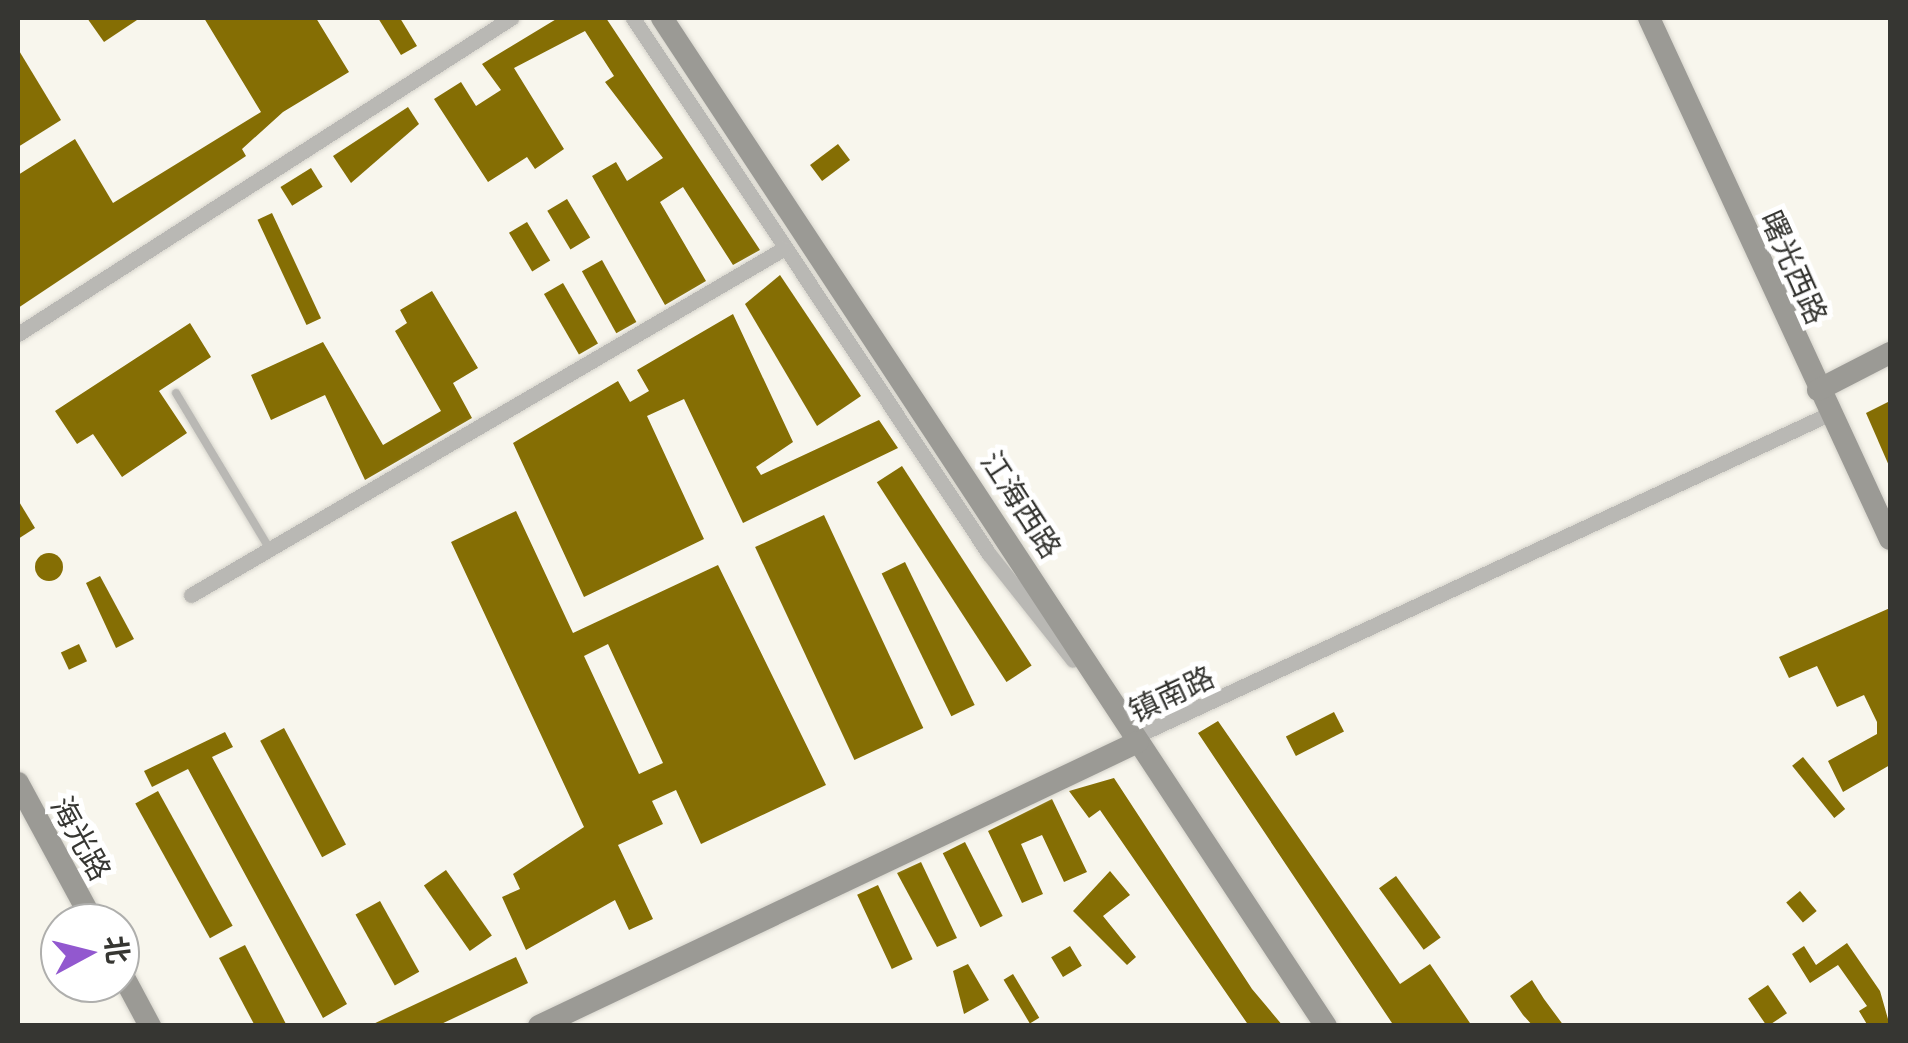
<!DOCTYPE html>
<html>
<head>
<meta charset="utf-8">
<style>
	body { margin:0 }
	#map { position:relative; width:1908px; height:1043px; overflow:hidden; background:#f8f6ed; font-family:"Exo 2","Noto Sans SC",sans-serif }
	div>[style] { position:absolute }
	[style*='--x'] { left:calc(var(--x)*1px); top:calc(var(--y)*1px); width:calc(var(--w)*1px); rotate:calc(var(--a)*1deg) }
	.building>* { inset:0; background:#856e04; transform-origin:0 0 }
	.round { border-radius:50% }
	.roads { filter:drop-shadow(0 0 2px #d5d3cb) drop-shadow(0 0 2px #d5d3cb) }
	.lane>* { height:8px; margin:-4px; padding:0 4px; transform-origin:4px; border-radius:4px; background:#b9b8b4 }
	.street>* { height:15px; margin:-7.5px; padding:0 7.5px; transform-origin:7.5px; border-radius:7.5px; background:#b9b8b4 }
	.secondary>* { height:22px; margin:-11px; padding:0 11px; transform-origin:11px; border-radius:11px; background:#9b9a95 }
	span { translate:-50% -50%; white-space:nowrap; text-align:center; line-height:1.15; -webkit-text-stroke:10px #fff; paint-order:stroke }
	.street-label { font-size:30px; color:#363632 }
	.frame { position:absolute; inset:0; border:20px solid #363632; pointer-events:none }
	.north { position:absolute; left:40px; top:903px; width:100px; height:100px; box-sizing:border-box; background:#fff; border:2px solid #afafad; border-radius:50%; rotate:83deg; font-size:28px; font-weight:700; line-height:40px; text-align:center; color:#363632 }
	.north::after { content:''; display:block; margin:auto; width:35px; height:45px; background:#9258cf; clip-path:polygon(50% 0,100% 100%,50% 72%,0 100%) }
</style>
</head>
<body>
<div id="map">
	<div class="building">
		<i style="clip-path:polygon(87px 18px,140px 18px,104px 42px)"></i>
		<i style="clip-path:polygon(204px 18px,316px 18px,349px 72px,283px 112px,242px 149px,246px 156px,18px 308px,18px 175px,75px 139px,113px 203px,261px 112px)"></i>
		<i style="clip-path:polygon(378px 18px,400px 18px,417px 46px,401px 55px)"></i>
		<i style="clip-path:polygon(558px 18px,606px 18px,760px 250px,733px 265px,683px 187px,660px 202px,706px 281px,665px 305px,592px 176px,616px 162px,627px 181px,663px 158px,605px 82px,614px 76px,585px 31px,514px 68px,564px 149px,535px 169px,527px 157px,488px 182px,434px 99px,461px 82px,476px 106px,501px 90px,482px 64px)"></i>
		<i style="clip-path:polygon(18px 49px,61px 120px,18px 147px)"></i>
		<i style="clip-path:polygon(408px 107px,419px 124px,351px 183px,333px 156px)"></i>
		<i style="left:838px;top:144px;width:20px;height:35px;rotate:53deg"></i>
		<i style="left:311px;top:168px;width:22px;height:36px;rotate:58deg"></i>
		<i style="left:567px;top:199px;width:45px;height:23px;rotate:59deg"></i>
		<i style="left:272px;top:213px;width:116px;height:16px;rotate:65deg"></i>
		<i style="left:527px;top:222px;width:45px;height:21px;rotate:59deg"></i>
		<i style="left:602px;top:260px;width:71px;height:23px;rotate:61deg"></i>
		<i style="clip-path:polygon(780px 275px,861px 396px,817px 426px,745px 304px)"></i>
		<i style="left:563px;top:283px;width:70px;height:22px;rotate:60deg"></i>
		<i style="clip-path:polygon(432px 291px,478px 368px,453px 383px,472px 418px,365px 480px,325px 395px,271px 420px,251px 375px,323px 342px,383px 445px,441px 411px,395px 331px,407px 323px,400px 310px)"></i>
		<i style="clip-path:polygon(733px 314px,793px 442px,756px 467px,761px 475px,879px 420px,898px 448px,743px 523px,684px 399px,647px 416px,704px 539px,584px 597px,513px 443px,618px 381px,630px 402px,649px 391px,637px 370px)"></i>
		<i style="clip-path:polygon(190px 323px,211px 357px,159px 391px,187px 433px,122px 477px,93px 434px,77px 444px,55px 411px)"></i>
		<i style="clip-path:polygon(1890px 401px,1890px 468px,1866px 413px)"></i>
		<i style="left:902px;top:466px;width:238px;height:30px;rotate:57deg"></i>
		<i style="clip-path:polygon(18px 500px,35px 528px,18px 539px)"></i>
		<i style="clip-path:polygon(evenodd,516px 511px,573px 633px,718px 565px,826px 785px,701px 844px,676px 790px,652px 801px,663px 824px,618px 845px,653px 919px,629px 930px,615px 900px,526px 950px,502px 897px,520px 889px,513px 874px,584px 827px,451px 542px,516px 511px,608px 644px,663px 763px,639px 774px,584px 656px,608px 644px)"></i>
		<i style="left:824px;top:515px;width:235px;height:76px;rotate:65deg"></i>
		<i class="round" style="left:35px;top:553px;width:28px;height:28px"></i>
		<i style="left:905px;top:562px;width:159px;height:26px;rotate:64deg"></i>
		<i style="clip-path:polygon(100px 576px,134px 639px,116px 648px,86px 583px)"></i>
		<i style="clip-path:polygon(1890px 608px,1890px 765px,1843px 792px,1828px 761px,1877px 734px,1877px 722px,1864px 695px,1837px 707px,1817px 666px,1789px 678px,1779px 657px)"></i>
		<i style="left:79px;top:644px;width:19px;height:20px;rotate:65deg"></i>
		<i style="left:1334px;top:712px;width:22px;height:54px;rotate:63deg"></i>
		<i style="clip-path:polygon(1218px 721px,1400px 984px,1430px 964px,1472px 1026px,1394px 1026px,1198px 733px)"></i>
		<i style="left:284px;top:728px;width:132px;height:27px;rotate:62deg"></i>
		<i style="clip-path:polygon(225px 732px,233px 747px,212px 757px,347px 1004px,323px 1018px,188px 769px,152px 787px,144px 771px)"></i>
		<i style="left:1803px;top:757px;width:67px;height:14px;rotate:51deg"></i>
		<i style="clip-path:polygon(1114px 778px,1252px 989px,1283px 1026px,1249px 1026px,1100px 810px,1089px 818px,1069px 791px)"></i>
		<i style="left:158px;top:791px;width:154px;height:26px;rotate:61deg"></i>
		<i style="clip-path:polygon(1052px 799px,1087px 872px,1064px 882px,1042px 835px,1021px 844px,1043px 894px,1022px 903px,988px 831px)"></i>
		<i style="left:965px;top:842px;width:83px;height:25px;rotate:63deg"></i>
		<i style="clip-path:polygon(921px 862px,957px 938px,937px 947px,897px 873px)"></i>
		<i style="left:446px;top:870px;width:80px;height:27px;rotate:55deg"></i>
		<i style="clip-path:polygon(1110px 871px,1130px 895px,1103px 916px,1136px 957px,1127px 965px,1073px 911px)"></i>
		<i style="left:1396px;top:876px;width:76px;height:21px;rotate:54deg"></i>
		<i style="left:878px;top:885px;width:82px;height:23px;rotate:65deg"></i>
		<i style="left:1800px;top:891px;width:26px;height:18px;rotate:50deg"></i>
		<i style="left:380px;top:901px;width:81px;height:28px;rotate:61deg"></i>
		<i style="clip-path:polygon(1847px 943px,1880px 991px,1890px 1026px,1868px 1026px,1859px 1011px,1867px 1006px,1838px 965px,1810px 983px,1792px 954px,1804px 946px,1816px 965px)"></i>
		<i style="clip-path:polygon(245px 945px,287px 1026px,255px 1026px,219px 958px)"></i>
		<i style="left:1070px;top:946px;width:23px;height:22px;rotate:59deg"></i>
		<i style="clip-path:polygon(516px 957px,528px 983px,437px 1026px,369px 1026px)"></i>
		<i style="clip-path:polygon(968px 964px,989px 1000px,964px 1014px,953px 971px)"></i>
		<i style="left:1013px;top:974px;width:51px;height:11px;rotate:59deg"></i>
		<i style="clip-path:polygon(1532px 980px,1544px 999px,1564px 1026px,1533px 1026px,1523px 1015px,1510px 996px)"></i>
		<i style="left:1768px;top:985px;width:34px;height:24px;rotate:56deg"></i>
	</div>
	<div class="roads">
		<div class="lane">
			<i style="--x:176;--y:393;--w:181;--a:59"></i>
		</div>
		<div class="street">
			<i style="--x:633;--y:18;--w:643;--a:56.41"></i>
			<i style="--x:989;--y:554;--w:135;--a:51.6"></i>
			<i style="--x:18;--y:334;--w:586;--a:-32.66"></i>
			<i style="--x:191;--y:595;--w:686;--a:-30.3"></i>
			<i style="--x:1134;--y:737;--w:766;--a:-24.93"></i>
		</div>
		<div class="secondary">
			<i style="--x:662;--y:18;--w:1207;--a:56.63"></i>
			<i style="--x:1649;--y:18;--w:574;--a:65.18"></i>
			<i style="--x:1818;--y:390;--w:81;--a:-27.2"></i>
			<i style="--x:18;--y:783;--w:159;--a:61.5"></i>
			<i style="--x:120;--y:970;--w:64;--a:61.8"></i>
			<i style="--x:539;--y:1026;--w:663;--a:-25.37"></i>
		</div>
	</div>
	<div class="street-label">
		<span style="left:1795px;top:267px;rotate:66deg">曙光西路</span>
		<span style="left:1022px;top:504px;rotate:57deg">江海西路</span>
		<span style="left:1171px;top:693px;rotate:-25deg">镇南路</span>
		<span style="left:82px;top:838px;rotate:61deg">海光路</span>
	</div>
	<div class="frame"></div>
	<div class="north">北</div>
</div>
</body>
</html>
